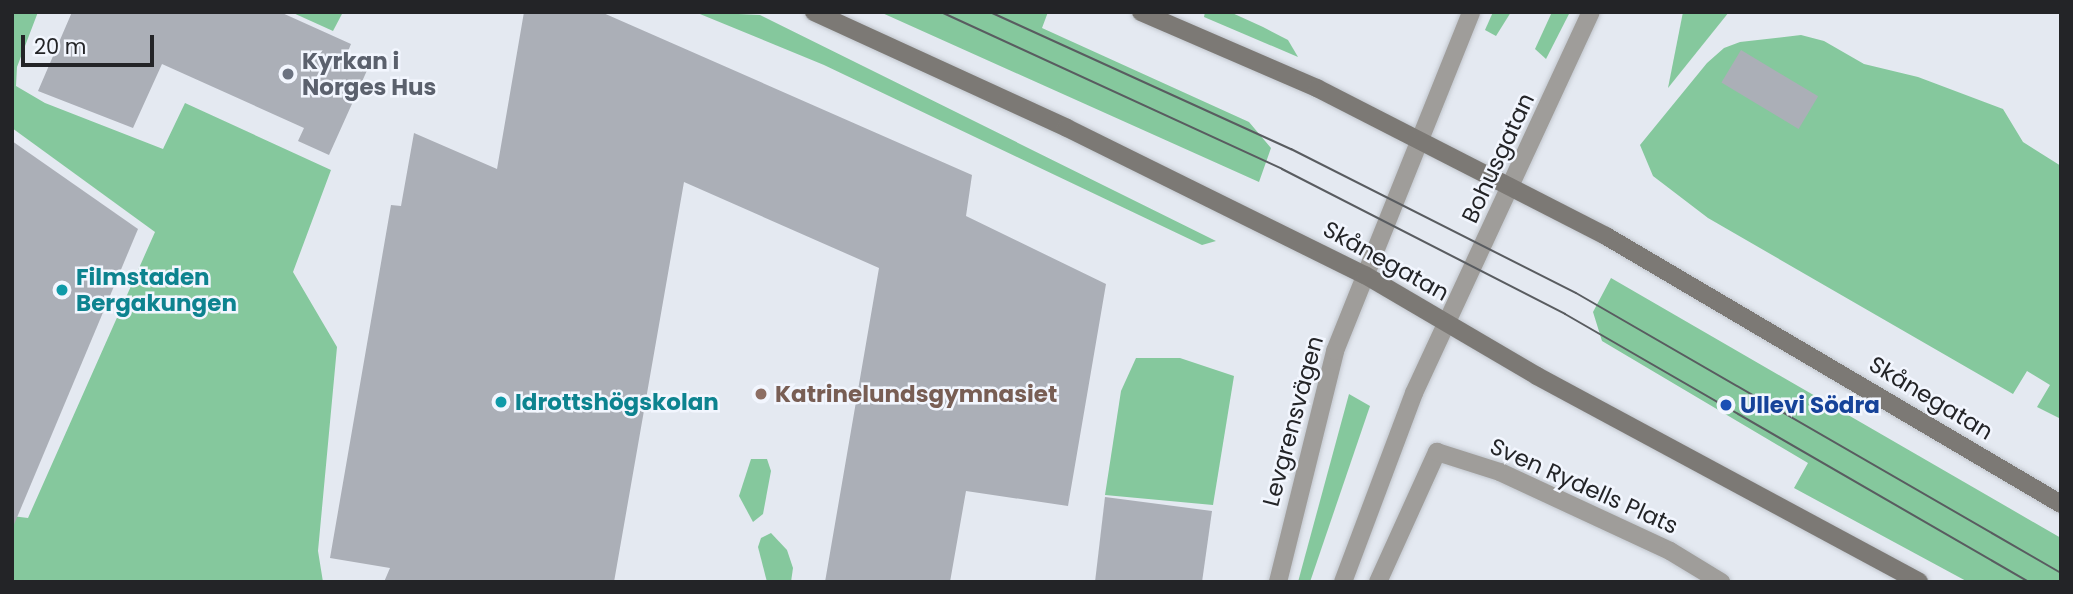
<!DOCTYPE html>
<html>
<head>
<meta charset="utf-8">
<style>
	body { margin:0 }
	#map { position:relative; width:2073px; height:594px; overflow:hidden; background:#e4e9f1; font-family:Poppins,sans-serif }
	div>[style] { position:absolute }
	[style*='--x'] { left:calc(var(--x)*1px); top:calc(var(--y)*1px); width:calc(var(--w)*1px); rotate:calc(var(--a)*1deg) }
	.green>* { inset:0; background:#85c89d }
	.building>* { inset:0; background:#abafb7; transform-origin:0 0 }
	.roads { filter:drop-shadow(0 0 2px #c1c6cd) drop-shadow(0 0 2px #c1c6cd) }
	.pedestrian>* { height:18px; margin:-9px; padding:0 9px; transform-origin:9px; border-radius:9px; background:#9f9d9a }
	.minor>* { height:18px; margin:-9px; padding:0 9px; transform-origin:9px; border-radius:9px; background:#9f9d9a }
	.secondary>* { height:18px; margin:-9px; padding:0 9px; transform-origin:9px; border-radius:9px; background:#7c7975 }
	.tram>* { height:2px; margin:-1px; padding:0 1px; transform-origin:1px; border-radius:1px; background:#595c60 }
	.dots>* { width:19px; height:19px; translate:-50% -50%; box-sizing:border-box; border:4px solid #f2f6fe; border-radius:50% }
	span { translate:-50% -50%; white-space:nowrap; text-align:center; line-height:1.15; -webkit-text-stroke:5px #f2f6fe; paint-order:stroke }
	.worship-label { font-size:23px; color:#5b616d; font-weight:700 }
	.left { translate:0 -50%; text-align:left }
	.street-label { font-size:23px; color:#232427 }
	.culture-label { font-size:23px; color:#0d838f; font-weight:700 }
	.education-label { font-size:23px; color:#785e54; font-weight:700 }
	.transit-label { font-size:23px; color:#164399; font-weight:700 }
	.frame { position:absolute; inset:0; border:14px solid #232427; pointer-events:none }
	.scale { position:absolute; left:21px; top:35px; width:133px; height:32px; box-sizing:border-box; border:4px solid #232427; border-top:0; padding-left:9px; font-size:21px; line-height:24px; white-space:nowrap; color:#232427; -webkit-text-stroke:5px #f2f6fe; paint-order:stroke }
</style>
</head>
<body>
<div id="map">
	<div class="green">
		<i style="clip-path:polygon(12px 12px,38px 12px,17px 67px,16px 86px,45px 103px,163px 149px,185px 103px,331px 170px,293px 272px,337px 347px,318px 551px,323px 582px,12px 582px,12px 516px,28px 518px,155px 232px,12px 128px)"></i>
		<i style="clip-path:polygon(291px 12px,343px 12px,333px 31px)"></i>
		<i style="clip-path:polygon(695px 12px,760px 15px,1216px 241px,1202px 245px,824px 65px)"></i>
		<i style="clip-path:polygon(880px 12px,1048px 12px,1042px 28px,1249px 122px,1271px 148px,1259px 182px)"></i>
		<i style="clip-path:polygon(1205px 12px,1230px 12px,1263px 27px,1288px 40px,1298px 57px,1204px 17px)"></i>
		<i style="clip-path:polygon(1493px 12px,1511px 12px,1496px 36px,1485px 30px)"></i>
		<i style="clip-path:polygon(1552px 12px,1570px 12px,1546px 59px,1535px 49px)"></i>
		<i style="clip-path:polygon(1683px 12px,1729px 12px,1668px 88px)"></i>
		<i style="clip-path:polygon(1801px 35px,1824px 41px,1864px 64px,1918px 77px,2003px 109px,2023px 142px,2061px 166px,2061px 419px,2037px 407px,2050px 385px,2027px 371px,2013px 394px,1708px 218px,1653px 176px,1640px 145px,1707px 63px,1724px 48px,1740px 42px)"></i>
		<i style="clip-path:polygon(1611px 278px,2061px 538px,2061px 582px,1968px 582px,1794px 488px,1808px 463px,1602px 341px,1593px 312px)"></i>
		<i style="clip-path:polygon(1136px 358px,1180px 358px,1234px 376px,1213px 505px,1105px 495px,1121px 391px)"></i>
		<i style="clip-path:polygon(1349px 394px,1370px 406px,1310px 582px,1298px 582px)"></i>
		<i style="clip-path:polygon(751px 459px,767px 459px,771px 471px,763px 514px,753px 522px,739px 496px)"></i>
		<i style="clip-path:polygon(771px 533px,787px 550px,793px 568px,791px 582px,767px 582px,758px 547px,761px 538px)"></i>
	</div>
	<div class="building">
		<i style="clip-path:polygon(72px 12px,280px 12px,351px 44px,346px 56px,369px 66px,329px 155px,298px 141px,304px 128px,162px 64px,133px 128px,38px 91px)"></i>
		<i style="clip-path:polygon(524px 12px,601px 12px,972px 175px,966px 216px,1106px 284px,1068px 506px,966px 491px,950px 582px,825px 582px,879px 268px,684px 182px,614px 582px,384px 582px,390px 568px,330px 558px,391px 205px,401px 206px,414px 133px,497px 169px)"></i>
		<i style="left:1741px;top:50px;width:90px;height:38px;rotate:31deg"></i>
		<i style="clip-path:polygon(12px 141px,138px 229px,13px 527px,12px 527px)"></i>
		<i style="clip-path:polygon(1105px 497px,1212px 511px,1202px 582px,1095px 582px)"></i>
	</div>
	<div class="roads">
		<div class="pedestrian">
			<i style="--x:1378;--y:582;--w:143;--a:-65.6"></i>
			<i style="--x:1437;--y:452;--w:66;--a:17.6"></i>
			<i style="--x:1500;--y:472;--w:187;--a:24.9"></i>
			<i style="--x:1670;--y:551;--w:60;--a:31.3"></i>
		</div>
		<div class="minor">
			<i style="--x:1278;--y:582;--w:238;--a:-76.1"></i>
			<i style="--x:1335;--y:351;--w:365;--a:-68.1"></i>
			<i style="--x:1343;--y:582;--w:202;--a:-69.4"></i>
			<i style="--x:1414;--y:393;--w:420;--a:-65.1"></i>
		</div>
		<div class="secondary">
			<i style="--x:814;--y:12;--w:278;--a:24.6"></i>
			<i style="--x:1067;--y:128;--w:332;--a:26.3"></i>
			<i style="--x:1365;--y:275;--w:199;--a:30.4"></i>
			<i style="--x:1537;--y:376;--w:434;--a:28.3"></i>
			<i style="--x:1141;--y:12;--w:192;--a:23.4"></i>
			<i style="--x:1317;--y:88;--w:325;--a:27.1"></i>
			<i style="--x:1606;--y:236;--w:528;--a:30.5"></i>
		</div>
	</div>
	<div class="tram">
		<i style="--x:941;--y:12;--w:375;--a:24.7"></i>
		<i style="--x:1282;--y:169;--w:318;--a:27.1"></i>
		<i style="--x:1565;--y:314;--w:536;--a:30.01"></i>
		<i style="--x:990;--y:12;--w:331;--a:24.5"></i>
		<i style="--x:1291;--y:149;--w:319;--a:26.8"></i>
		<i style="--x:1576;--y:293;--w:560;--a:30"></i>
	</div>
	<div class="dots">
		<i style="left:288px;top:74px;background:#6b7280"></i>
		<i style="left:62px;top:290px;background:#0f9aa8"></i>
		<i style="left:761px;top:394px;background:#8d6e63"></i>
		<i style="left:501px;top:402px;background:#0f9aa8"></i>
		<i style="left:1726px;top:405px;background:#1a4fb4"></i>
	</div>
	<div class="worship-label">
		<span class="left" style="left:302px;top:74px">Kyrkan i<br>Norges Hus</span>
	</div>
	<div class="street-label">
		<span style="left:1498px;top:158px;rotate:-65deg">Bohusgatan</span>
		<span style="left:1386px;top:261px;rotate:29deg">Skånegatan</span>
		<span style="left:1931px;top:398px;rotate:31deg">Skånegatan</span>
		<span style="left:1293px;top:421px;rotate:-75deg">Levgrensvägen</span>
		<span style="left:1584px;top:486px;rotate:24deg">Sven Rydells Plats</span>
	</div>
	<div class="culture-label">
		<span class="left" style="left:76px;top:290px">Filmstaden<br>Bergakungen</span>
		<span class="left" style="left:515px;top:402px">Idrottshögskolan</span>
	</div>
	<div class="education-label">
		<span class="left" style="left:775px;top:394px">Katrinelundsgymnasiet</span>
	</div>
	<div class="transit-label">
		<span class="left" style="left:1740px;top:405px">Ullevi Södra</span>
	</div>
	<div class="frame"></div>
	<div class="scale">20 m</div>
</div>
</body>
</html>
